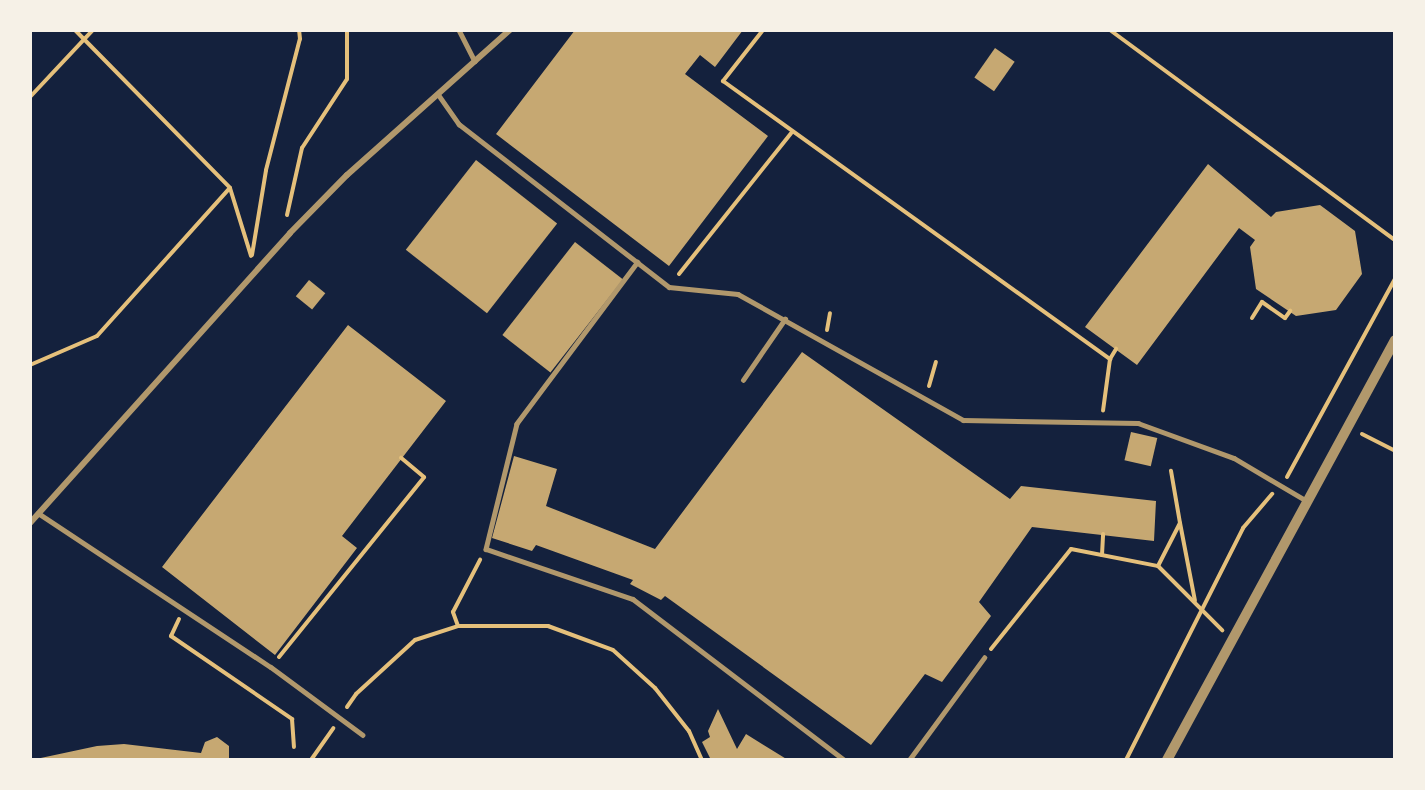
<!DOCTYPE html>
<html>
<head>
<meta charset="utf-8">
<style>
	body { margin:0 }
	#map { position:relative; width:1425px; height:790px; overflow:hidden; background:#14213d; font-family:Inter,sans-serif }
	div>[style] { position:absolute }
	[style*='--x'] { left:calc(var(--x)*1px); top:calc(var(--y)*1px); width:calc(var(--w)*1px); rotate:calc(var(--a)*1deg) }
	.building>* { inset:0; background:#c6a872; transform-origin:0 0 }
	.path>* { height:4px; margin:-2px; padding:0 2px; transform-origin:2px; border-radius:2px; background:#e5c07b }
	.service>* { height:4.5px; margin:-2.25px; padding:0 2.25px; transform-origin:2.25px; border-radius:2.25px; background:#b1986c }
	.minor>* { height:6px; margin:-3px; padding:0 3px; transform-origin:3px; border-radius:3px; background:#b1986c }
	.tertiary>* { height:10px; margin:-5px; padding:0 5px; transform-origin:5px; border-radius:5px; background:#b1986c }
	span { translate:-50% -50%; white-space:nowrap; text-align:center; line-height:1.15; -webkit-text-stroke:6px #f6f1e7; paint-order:stroke }
	.frame { position:absolute; inset:0; border:32px solid #f6f1e7; pointer-events:none }
</style>
</head>
<body>
<div id="map">
	<div class="building">
		<i style="clip-path:polygon(575px 30px,743px 30px,715px 67px,700px 55px,685px 74px,768px 136px,669px 266px,496px 134px)"></i>
		<i style="left:995px;top:48px;width:24px;height:36px;rotate:35deg"></i>
		<i style="left:476px;top:160px;width:103px;height:114px;rotate:38deg"></i>
		<i style="clip-path:polygon(1208px 164px,1271px 217px,1276px 212px,1320px 205px,1355px 231px,1362px 274px,1336px 310px,1296px 316px,1256px 289px,1250px 247px,1255px 240px,1239px 228px,1137px 365px,1085px 327px)"></i>
		<i style="left:575px;top:242px;width:61px;height:118px;rotate:38deg"></i>
		<i style="left:309px;top:280px;width:21px;height:21px;rotate:39deg"></i>
		<i style="clip-path:polygon(348px 325px,446px 401px,342px 536px,357px 548px,275px 655px,162px 567px)"></i>
		<i style="clip-path:polygon(802px 352px,1010px 499px,1021px 486px,1156px 501px,1154px 541px,1032px 527px,979px 602px,991px 616px,942px 682px,925px 674px,871px 745px,665px 596px,661px 600px,630px 584px,633px 580px,536px 545px,532px 551px,492px 538px,514px 456px,557px 469px,546px 506px,655px 549px)"></i>
		<i style="left:1131px;top:432px;width:27px;height:29px;rotate:13deg"></i>
		<i style="clip-path:polygon(718px 709px,737px 749px,746px 734px,788px 760px,711px 760px,702px 742px,710px 737px,708px 731px)"></i>
		<i style="clip-path:polygon(217px 737px,229px 746px,229px 760px,36px 759px,97px 746px,124px 744px,201px 753px,205px 742px)"></i>
	</div>
	<div class="path">
		<i style="--x:75;--y:30;--w:221;--a:45.5"></i>
		<i style="--x:230;--y:188;--w:71;--a:72.8"></i>
		<i style="--x:763;--y:30;--w:65;--a:128.1"></i>
		<i style="--x:723;--y:81;--w:477;--a:35.7"></i>
		<i style="--x:1110;--y:359;--w:52;--a:97.7"></i>
		<i style="--x:1110;--y:30;--w:354;--a:36.4"></i>
		<i style="--x:30;--y:97;--w:92;--a:-46.8"></i>
		<i style="--x:287;--y:215;--w:69;--a:-77.4"></i>
		<i style="--x:302;--y:148;--w:82;--a:-56.9"></i>
		<i style="--x:347;--y:79;--w:49;--a:-90"></i>
		<i style="--x:252;--y:255;--w:86;--a:-80.6"></i>
		<i style="--x:266;--y:170;--w:135;--a:-75.5"></i>
		<i style="--x:300;--y:39;--w:9;--a:-96"></i>
		<i style="--x:679;--y:274;--w:180;--a:-51.5"></i>
		<i style="--x:1252;--y:318;--w:19;--a:-58"></i>
		<i style="--x:1262;--y:302;--w:28;--a:35"></i>
		<i style="--x:1285;--y:318;--w:9;--a:-54"></i>
		<i style="--x:827;--y:330;--w:17;--a:-80"></i>
		<i style="--x:1110;--y:359;--w:12;--a:-59"></i>
		<i style="--x:30;--y:365;--w:73;--a:-23.4"></i>
		<i style="--x:97;--y:336;--w:199;--a:-48.1"></i>
		<i style="--x:929;--y:386;--w:25;--a:-74"></i>
		<i style="--x:1362;--y:434;--w:37;--a:27"></i>
		<i style="--x:1287;--y:477;--w:226;--a:-61.4"></i>
		<i style="--x:1180;--y:523;--w:79;--a:79.1"></i>
		<i style="--x:1102;--y:555;--w:21;--a:-87"></i>
		<i style="--x:1158;--y:566;--w:48;--a:-62.9"></i>
		<i style="--x:1180;--y:523;--w:53;--a:-99.8"></i>
		<i style="--x:179;--y:619;--w:19;--a:115"></i>
		<i style="--x:171;--y:636;--w:147;--a:34.4"></i>
		<i style="--x:292;--y:719;--w:28;--a:86"></i>
		<i style="--x:458;--y:626;--w:15;--a:-110"></i>
		<i style="--x:453;--y:612;--w:59;--a:-62.6"></i>
		<i style="--x:991;--y:649;--w:128;--a:-51.3"></i>
		<i style="--x:1071;--y:549;--w:89;--a:11.1"></i>
		<i style="--x:1158;--y:566;--w:91;--a:45"></i>
		<i style="--x:279;--y:657;--w:231;--a:-51.1"></i>
		<i style="--x:424;--y:477;--w:30;--a:-140"></i>
		<i style="--x:347;--y:707;--w:16;--a:-55"></i>
		<i style="--x:356;--y:694;--w:80;--a:-42.5"></i>
		<i style="--x:415;--y:640;--w:45;--a:-18"></i>
		<i style="--x:458;--y:626;--w:90;--a:0"></i>
		<i style="--x:548;--y:626;--w:69;--a:20.3"></i>
		<i style="--x:613;--y:650;--w:57;--a:42.1"></i>
		<i style="--x:655;--y:688;--w:55;--a:51.7"></i>
		<i style="--x:689;--y:731;--w:32;--a:66"></i>
		<i style="--x:311;--y:760;--w:39;--a:-55"></i>
		<i style="--x:1126;--y:760;--w:260;--a:-63.2"></i>
		<i style="--x:1243;--y:528;--w:45;--a:-49.5"></i>
	</div>
	<div class="service">
		<i style="--x:459;--y:30;--w:35;--a:63"></i>
		<i style="--x:438;--y:94;--w:37;--a:55"></i>
		<i style="--x:459;--y:124;--w:266;--a:37.8"></i>
		<i style="--x:669;--y:287;--w:69;--a:5.8"></i>
		<i style="--x:738;--y:294;--w:258;--a:29.2"></i>
		<i style="--x:963;--y:420;--w:175;--a:1"></i>
		<i style="--x:1138;--y:423;--w:102;--a:20"></i>
		<i style="--x:1234;--y:458;--w:85;--a:30.5"></i>
		<i style="--x:638;--y:262;--w:202;--a:126.8"></i>
		<i style="--x:517;--y:424;--w:129;--a:103.9"></i>
		<i style="--x:486;--y:549;--w:155;--a:18.8"></i>
		<i style="--x:633;--y:599;--w:265;--a:37.3"></i>
		<i style="--x:743;--y:380;--w:74;--a:-55.5"></i>
		<i style="--x:38;--y:513;--w:279;--a:33.5"></i>
		<i style="--x:271;--y:667;--w:114;--a:36.5"></i>
		<i style="--x:909;--y:760;--w:127;--a:-53.7"></i>
	</div>
	<div class="minor">
		<i style="--x:30;--y:523;--w:389;--a:-48.1"></i>
		<i style="--x:290;--y:233;--w:81;--a:-45.5"></i>
		<i style="--x:347;--y:175;--w:218;--a:-41.7"></i>
	</div>
	<div class="tertiary">
		<i style="--x:1167;--y:760;--w:478;--a:-61.5"></i>
	</div>
	<div class="frame"></div>
</div>
</body>
</html>
